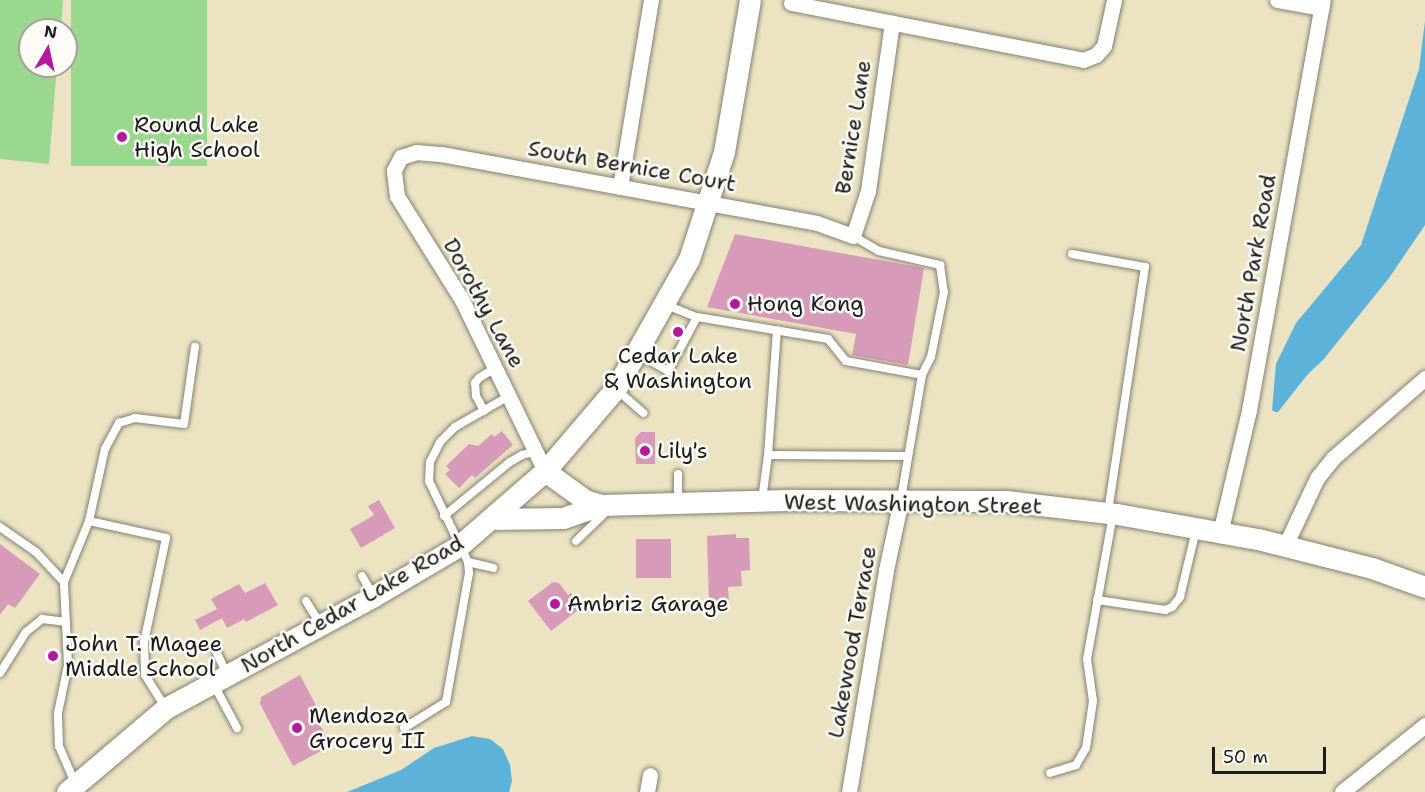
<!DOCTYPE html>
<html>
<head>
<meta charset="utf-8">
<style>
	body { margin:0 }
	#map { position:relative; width:1425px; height:792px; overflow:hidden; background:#ece3c3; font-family:"Shantell Sans",sans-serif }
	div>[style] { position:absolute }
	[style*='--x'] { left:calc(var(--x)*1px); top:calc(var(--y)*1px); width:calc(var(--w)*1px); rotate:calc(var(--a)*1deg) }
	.green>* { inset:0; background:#99d88d; transform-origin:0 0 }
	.water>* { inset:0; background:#5db2d9 }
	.building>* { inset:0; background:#d79bb9; transform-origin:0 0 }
	.roads { filter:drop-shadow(0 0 2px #848070) drop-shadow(0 0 2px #848070) }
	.service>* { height:8px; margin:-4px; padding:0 4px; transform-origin:4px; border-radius:4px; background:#fff }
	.minor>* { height:15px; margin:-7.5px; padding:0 7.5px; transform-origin:7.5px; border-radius:7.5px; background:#fff }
	.secondary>* { height:21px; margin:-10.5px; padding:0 10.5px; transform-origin:10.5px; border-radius:10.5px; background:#fff }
	.dots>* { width:16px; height:16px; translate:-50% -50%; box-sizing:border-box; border:3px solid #fdfcf7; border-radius:50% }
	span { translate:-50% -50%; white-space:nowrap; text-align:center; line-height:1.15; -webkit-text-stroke:5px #fdfcf7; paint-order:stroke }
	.poi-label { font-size:22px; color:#1c1c1c }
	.left { translate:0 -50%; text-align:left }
	.street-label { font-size:22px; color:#1c1c1c }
	.north { position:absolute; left:18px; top:18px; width:60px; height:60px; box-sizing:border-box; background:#fdfcf7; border:2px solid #a3a29f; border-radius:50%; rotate:9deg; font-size:16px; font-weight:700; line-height:24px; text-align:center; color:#1c1c1c }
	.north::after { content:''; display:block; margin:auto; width:21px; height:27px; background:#b5179e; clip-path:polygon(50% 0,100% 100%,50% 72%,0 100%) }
	.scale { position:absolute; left:1212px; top:747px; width:114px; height:27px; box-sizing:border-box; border:3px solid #1c1c1c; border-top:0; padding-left:8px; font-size:18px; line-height:21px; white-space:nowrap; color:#1c1c1c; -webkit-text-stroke:4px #fdfcf7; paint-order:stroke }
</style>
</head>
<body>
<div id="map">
	<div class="green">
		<i style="clip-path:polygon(0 0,63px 0,61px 30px,30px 30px,30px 66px,57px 66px,49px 164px,0 159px)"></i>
		<i style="left:71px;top:0;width:136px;height:166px"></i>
	</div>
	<div class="water">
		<i style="clip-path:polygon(1425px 21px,1425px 225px,1389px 278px,1323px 360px,1308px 374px,1278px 412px,1275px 412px,1272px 410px,1276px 364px,1296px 323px,1361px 245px,1419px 69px)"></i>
		<i style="clip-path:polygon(472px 736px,490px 739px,503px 749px,510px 765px,512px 781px,509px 792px,347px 792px,401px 770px,434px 748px)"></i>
	</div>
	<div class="building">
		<i style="clip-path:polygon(735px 234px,924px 268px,908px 365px,852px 355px,856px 334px,707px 307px)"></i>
		<i style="clip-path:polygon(502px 431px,513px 445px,475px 478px,472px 475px,459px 488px,445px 474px,450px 470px,446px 466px,469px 444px,478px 446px,492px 434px,494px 437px)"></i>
		<i style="clip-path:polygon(641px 432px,655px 432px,655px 464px,636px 464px,635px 438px)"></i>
		<i style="clip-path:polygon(379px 500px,395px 528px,361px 548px,350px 529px,374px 515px,368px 506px)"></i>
		<i style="clip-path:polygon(736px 534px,736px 538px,749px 538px,750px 570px,741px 571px,742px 586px,728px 587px,729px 603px,709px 604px,707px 536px)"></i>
		<i style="left:671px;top:539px;width:39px;height:35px;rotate:90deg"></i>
		<i style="clip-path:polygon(0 544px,40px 574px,15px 608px,8px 604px,0 615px)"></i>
		<i style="clip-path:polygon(553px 582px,559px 583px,568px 595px,571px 593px,582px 607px,551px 631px,528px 601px)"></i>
		<i style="clip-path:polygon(265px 583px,278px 605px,246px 622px,244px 619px,227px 628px,222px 618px,200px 630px,195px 620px,217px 609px,211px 599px,239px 584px,245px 593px)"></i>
		<i style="clip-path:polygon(300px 675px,320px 713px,315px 716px,328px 740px,318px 745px,321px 751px,293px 766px,260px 704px,261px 697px)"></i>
	</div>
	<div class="roads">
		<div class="service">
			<i style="--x:853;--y:236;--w:30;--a:30"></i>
			<i style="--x:879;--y:251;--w:63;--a:12.9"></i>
			<i style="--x:940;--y:265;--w:27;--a:82"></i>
			<i style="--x:944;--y:292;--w:66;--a:101.3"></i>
			<i style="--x:931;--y:357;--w:20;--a:117"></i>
			<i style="--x:1072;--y:254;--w:74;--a:10.1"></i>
			<i style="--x:1145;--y:267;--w:247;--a:98.6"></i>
			<i style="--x:664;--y:304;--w:35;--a:22"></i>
			<i style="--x:697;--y:317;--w:133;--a:9.5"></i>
			<i style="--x:828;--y:339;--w:28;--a:51"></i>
			<i style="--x:846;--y:361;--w:77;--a:10.4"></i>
			<i style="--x:922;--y:375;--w:126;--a:99.6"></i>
			<i style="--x:637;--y:353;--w:36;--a:30"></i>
			<i style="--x:668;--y:371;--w:61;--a:-61.8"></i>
			<i style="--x:617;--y:390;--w:35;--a:41"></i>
			<i style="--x:484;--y:411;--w:17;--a:-118"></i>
			<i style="--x:476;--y:396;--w:13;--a:-94"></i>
			<i style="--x:475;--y:383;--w:6;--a:-51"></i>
			<i style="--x:479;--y:378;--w:19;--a:-32"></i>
			<i style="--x:768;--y:455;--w:125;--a:-85.9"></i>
			<i style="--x:762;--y:500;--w:45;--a:-82.4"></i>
			<i style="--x:768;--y:455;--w:140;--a:0.4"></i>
			<i style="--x:678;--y:502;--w:28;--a:-90"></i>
			<i style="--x:444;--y:516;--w:85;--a:-39.3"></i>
			<i style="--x:510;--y:462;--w:14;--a:-30"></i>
			<i style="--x:522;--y:455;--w:15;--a:-16"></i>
			<i style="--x:89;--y:521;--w:79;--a:12.4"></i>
			<i style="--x:166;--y:538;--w:106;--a:101.9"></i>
			<i style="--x:144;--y:642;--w:33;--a:88"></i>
			<i style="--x:145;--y:675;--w:38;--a:58"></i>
			<i style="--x:0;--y:527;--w:44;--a:34.8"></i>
			<i style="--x:36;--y:552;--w:41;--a:47"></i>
			<i style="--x:576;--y:541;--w:46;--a:-44.1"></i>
			<i style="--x:468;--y:562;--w:26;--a:13"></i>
			<i style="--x:362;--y:576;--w:22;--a:60"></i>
			<i style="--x:1097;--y:600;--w:69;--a:8.4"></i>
			<i style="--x:1165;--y:610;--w:8;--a:-23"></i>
			<i style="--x:1172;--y:607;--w:13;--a:-51"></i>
			<i style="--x:1180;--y:597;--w:69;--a:-76.6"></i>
			<i style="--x:306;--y:601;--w:26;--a:58"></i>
			<i style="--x:216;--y:651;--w:26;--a:65"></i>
			<i style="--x:0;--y:673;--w:49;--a:-57.6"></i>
			<i style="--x:26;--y:632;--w:21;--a:-39"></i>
			<i style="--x:42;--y:619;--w:23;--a:7"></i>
			<i style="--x:214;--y:685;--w:49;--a:61.9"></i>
			<i style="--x:404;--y:728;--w:49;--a:-31.8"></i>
			<i style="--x:446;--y:702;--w:131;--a:-79.9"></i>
			<i style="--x:469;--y:573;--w:11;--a:-95"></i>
			<i style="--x:468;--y:562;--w:90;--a:-115.7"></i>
			<i style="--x:429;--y:481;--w:19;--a:-87"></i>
			<i style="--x:430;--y:462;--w:22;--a:-63"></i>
			<i style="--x:440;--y:442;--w:21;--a:-45"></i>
			<i style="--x:455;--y:427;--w:62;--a:-29.9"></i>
			<i style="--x:1050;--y:773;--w:27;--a:-17"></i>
			<i style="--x:1076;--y:765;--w:20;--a:-60"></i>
			<i style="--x:1086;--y:748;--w:48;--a:-81.5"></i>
			<i style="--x:1093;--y:701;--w:42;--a:-98.1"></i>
			<i style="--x:1087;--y:659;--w:146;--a:-79.8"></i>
			<i style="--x:75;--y:783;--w:40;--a:-113.4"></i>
			<i style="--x:59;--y:746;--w:33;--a:-92"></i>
			<i style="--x:58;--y:713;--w:49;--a:-78.2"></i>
			<i style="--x:68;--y:665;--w:83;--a:-92.8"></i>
			<i style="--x:64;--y:582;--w:66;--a:-67.7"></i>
			<i style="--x:89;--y:521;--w:74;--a:-77.5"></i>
			<i style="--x:105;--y:449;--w:30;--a:-62"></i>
			<i style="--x:119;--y:423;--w:17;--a:-17"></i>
			<i style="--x:135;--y:418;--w:49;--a:7"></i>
			<i style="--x:184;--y:424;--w:78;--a:-81.9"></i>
		</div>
		<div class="minor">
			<i style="--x:1277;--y:0;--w:45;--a:10.3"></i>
			<i style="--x:791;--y:3;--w:298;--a:11"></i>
			<i style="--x:1083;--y:60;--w:14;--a:-21"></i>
			<i style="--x:1096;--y:55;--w:12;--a:-48"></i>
			<i style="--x:1104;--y:46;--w:47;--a:-77.7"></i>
			<i style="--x:620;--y:187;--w:190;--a:-80.6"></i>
			<i style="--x:545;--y:471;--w:190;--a:-115.9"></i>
			<i style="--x:462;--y:300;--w:123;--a:-122"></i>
			<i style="--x:397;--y:196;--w:26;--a:-97"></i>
			<i style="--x:394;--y:170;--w:15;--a:-62"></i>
			<i style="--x:401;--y:157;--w:16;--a:-18"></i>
			<i style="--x:416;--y:152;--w:25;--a:5"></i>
			<i style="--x:441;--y:154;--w:382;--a:10.4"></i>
			<i style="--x:817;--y:223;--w:38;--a:20"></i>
			<i style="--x:853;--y:236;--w:47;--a:-71.6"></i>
			<i style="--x:868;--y:191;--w:170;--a:-81.9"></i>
			<i style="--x:1220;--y:533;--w:126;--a:-76.7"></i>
			<i style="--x:1249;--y:410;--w:417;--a:-79.8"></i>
			<i style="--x:1285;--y:546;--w:75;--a:-64.8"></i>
			<i style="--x:1317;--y:478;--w:26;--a:-51"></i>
			<i style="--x:1333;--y:458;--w:122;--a:-41"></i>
			<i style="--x:647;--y:792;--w:17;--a:-80"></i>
			<i style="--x:849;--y:792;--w:225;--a:-80.5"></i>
			<i style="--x:886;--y:570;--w:72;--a:-77.9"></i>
			<i style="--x:1342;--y:792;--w:107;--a:-38.9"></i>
		</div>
		<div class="secondary">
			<i style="--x:545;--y:471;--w:49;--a:35.9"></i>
			<i style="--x:585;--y:500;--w:17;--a:17"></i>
			<i style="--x:601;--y:505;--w:196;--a:-1.5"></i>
			<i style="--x:797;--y:500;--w:209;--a:0.3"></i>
			<i style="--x:1006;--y:501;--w:112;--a:6.7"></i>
			<i style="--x:1117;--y:514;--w:143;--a:10.1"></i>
			<i style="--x:1258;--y:539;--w:118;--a:14.3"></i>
			<i style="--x:1372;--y:568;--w:56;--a:19.7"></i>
			<i style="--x:490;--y:519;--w:73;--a:-0.8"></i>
			<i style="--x:563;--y:518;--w:40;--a:-18.9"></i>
			<i style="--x:67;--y:792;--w:130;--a:-40.3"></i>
			<i style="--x:166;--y:708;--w:236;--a:-28.3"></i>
			<i style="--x:374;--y:596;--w:99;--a:-30.5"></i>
			<i style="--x:459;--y:546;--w:114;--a:-41.1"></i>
			<i style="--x:545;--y:471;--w:109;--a:-49.5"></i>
			<i style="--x:616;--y:388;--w:148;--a:-60.5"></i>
			<i style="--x:689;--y:259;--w:113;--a:-71.9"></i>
			<i style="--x:724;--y:152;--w:154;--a:-80.3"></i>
		</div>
	</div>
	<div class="dots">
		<i style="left:122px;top:137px;background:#b5179e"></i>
		<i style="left:735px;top:304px;background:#b5179e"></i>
		<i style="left:678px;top:332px;background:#b5179e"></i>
		<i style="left:645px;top:451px;background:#b5179e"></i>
		<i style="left:555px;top:604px;background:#b5179e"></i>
		<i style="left:53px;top:656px;background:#b5179e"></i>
		<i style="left:297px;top:728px;background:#b5179e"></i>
	</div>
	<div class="poi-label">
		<span class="left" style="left:134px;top:137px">Round Lake<br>High School</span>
		<span class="left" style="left:747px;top:304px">Hong Kong</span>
		<span style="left:678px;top:368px">Cedar Lake<br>&amp; Washington</span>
		<span class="left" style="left:657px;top:451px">Lily's</span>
		<span class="left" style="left:567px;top:604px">Ambriz Garage</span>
		<span class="left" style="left:65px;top:656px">John T. Magee<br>Middle School</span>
		<span class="left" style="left:309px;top:728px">Mendoza<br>Grocery II</span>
	</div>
	<div class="street-label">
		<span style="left:853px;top:127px;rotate:-81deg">Bernice Lane</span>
		<span style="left:632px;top:166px;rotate:10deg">South Bernice Court</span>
		<span style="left:1253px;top:263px;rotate:-80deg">North Park Road</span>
		<span style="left:484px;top:303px;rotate:61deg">Dorothy Lane</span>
		<span style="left:913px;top:504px;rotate:1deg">West Washington Street</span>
		<span style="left:352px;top:604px;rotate:-30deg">North Cedar Lake Road</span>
		<span style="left:852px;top:642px;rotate:-80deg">Lakewood Terrace</span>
	</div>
	<div class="north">N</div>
	<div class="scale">50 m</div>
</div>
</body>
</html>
